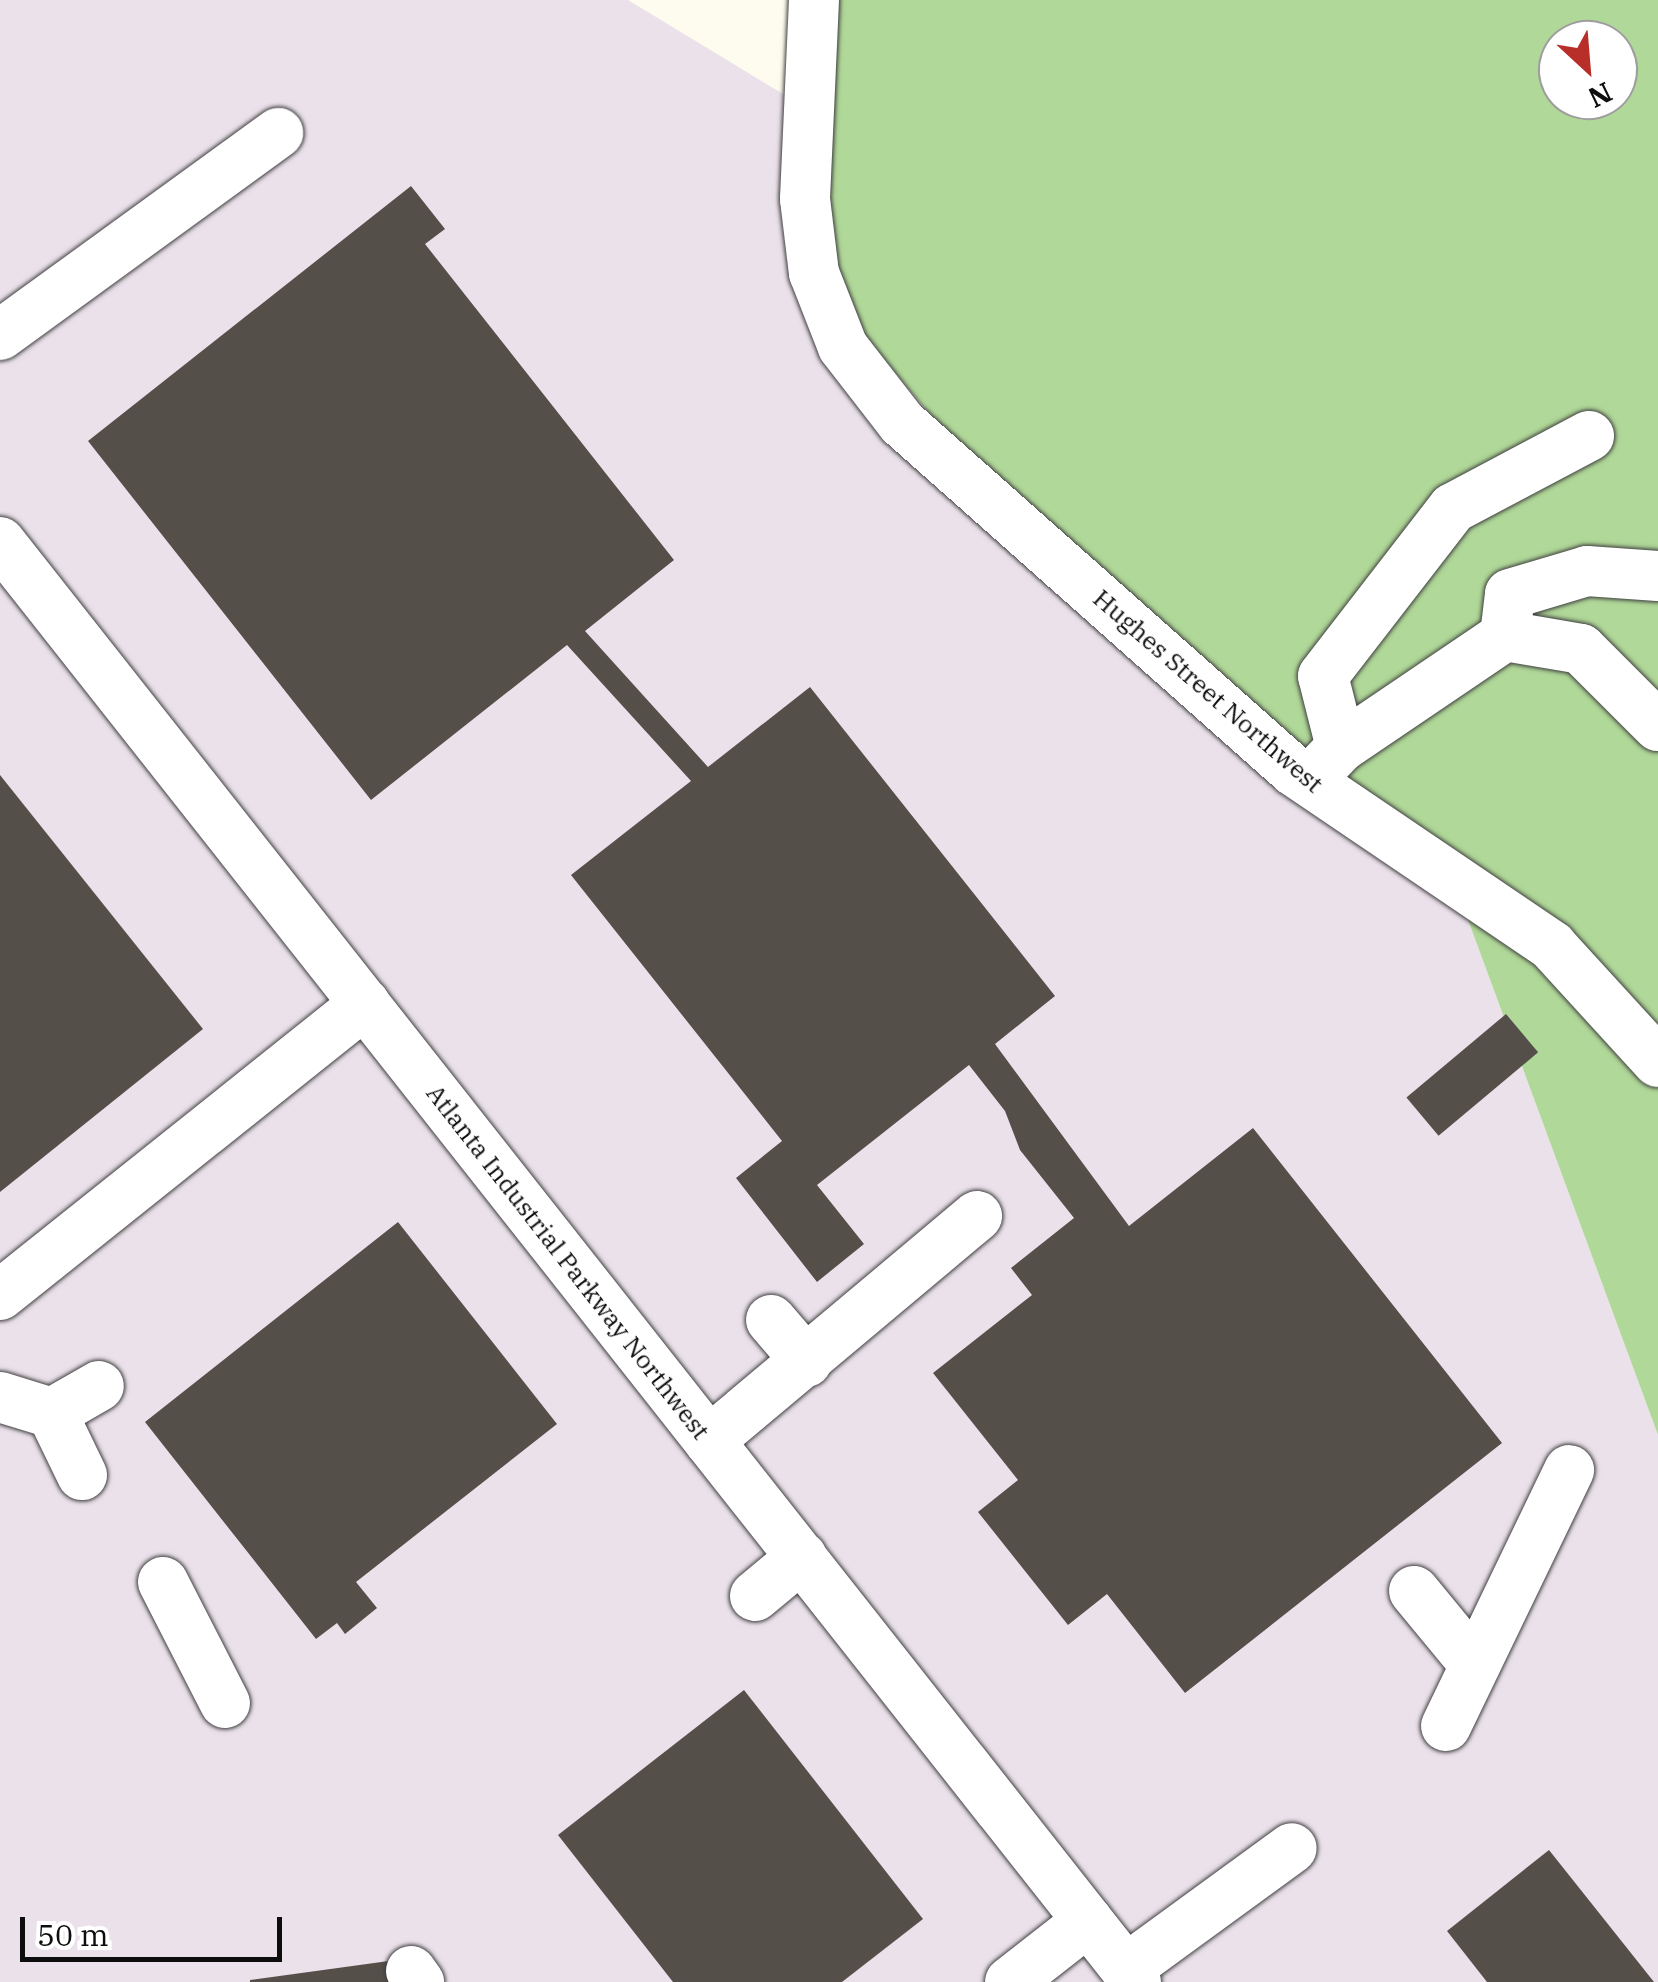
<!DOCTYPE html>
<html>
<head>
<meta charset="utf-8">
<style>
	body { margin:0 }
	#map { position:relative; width:1658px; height:1982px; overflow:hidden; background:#fefcee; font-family:"IBM Plex Serif",serif }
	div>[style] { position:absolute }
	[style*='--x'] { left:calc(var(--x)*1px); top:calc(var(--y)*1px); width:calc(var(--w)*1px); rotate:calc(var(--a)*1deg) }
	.industrial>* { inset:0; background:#ebe1eb }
	.forest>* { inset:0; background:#b0d898 }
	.building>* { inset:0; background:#554f4a; transform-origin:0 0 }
	.roads { filter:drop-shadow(0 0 2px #404040) drop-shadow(0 0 2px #404040) }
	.minor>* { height:50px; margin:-25px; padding:0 25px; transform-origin:25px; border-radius:25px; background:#fff }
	span { translate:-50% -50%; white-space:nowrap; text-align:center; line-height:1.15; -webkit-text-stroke:10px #fff; paint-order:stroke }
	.street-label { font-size:25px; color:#0d0d0d }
	.north { position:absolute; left:1538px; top:20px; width:100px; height:100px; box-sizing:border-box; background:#fff; border:2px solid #9e9e9e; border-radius:50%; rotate:154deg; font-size:28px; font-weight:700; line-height:40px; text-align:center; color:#0d0d0d }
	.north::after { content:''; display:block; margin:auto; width:35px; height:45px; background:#b82f2a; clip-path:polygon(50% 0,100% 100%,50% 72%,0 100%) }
	.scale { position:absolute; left:20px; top:1917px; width:262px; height:45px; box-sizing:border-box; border:5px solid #0d0d0d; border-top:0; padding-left:12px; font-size:30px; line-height:35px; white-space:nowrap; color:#0d0d0d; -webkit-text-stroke:8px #fff; paint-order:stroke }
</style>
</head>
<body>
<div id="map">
	<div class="industrial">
		<i style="clip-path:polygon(0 0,628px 0,806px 108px,1457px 890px,1658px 1435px,1658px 1982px,0 1982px)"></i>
	</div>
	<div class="forest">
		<i style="clip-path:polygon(evenodd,821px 0,1658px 0,1658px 1435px,1457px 890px,1000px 497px,843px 311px,806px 108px,821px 0,1558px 40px,1618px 40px,1618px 100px,1558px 100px,1558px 40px)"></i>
	</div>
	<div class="building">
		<i style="clip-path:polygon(411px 186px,445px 229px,425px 244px,674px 560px,585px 631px,708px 767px,810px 687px,1055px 996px,995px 1044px,1129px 1226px,1253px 1128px,1502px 1443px,1185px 1693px,1107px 1594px,1068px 1625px,978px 1512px,1018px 1480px,933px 1373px,1032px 1295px,1011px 1268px,1074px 1218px,1020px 1150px,1005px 1111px,969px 1065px,817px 1185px,864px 1244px,817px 1282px,736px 1178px,782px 1141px,571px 875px,691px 781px,567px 645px,371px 800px,88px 441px)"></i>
		<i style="clip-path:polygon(0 775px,203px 1029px,0 1192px)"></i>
		<i style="left:1506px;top:1014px;width:50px;height:130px;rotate:50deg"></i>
		<i style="clip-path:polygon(398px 1222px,557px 1424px,356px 1582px,377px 1608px,345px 1634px,337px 1623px,316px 1639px,145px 1422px)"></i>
		<i style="clip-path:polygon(744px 1690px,923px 1919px,842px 1982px,673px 1982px,558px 1835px)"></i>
		<i style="clip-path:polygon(1549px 1850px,1654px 1982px,1487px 1982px,1447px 1931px)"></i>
		<i style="clip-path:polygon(396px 1960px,399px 1982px,250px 1982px,250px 1980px)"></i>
	</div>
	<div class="roads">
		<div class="minor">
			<i style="--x:814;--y:0;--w:199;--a:92.6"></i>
			<i style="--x:805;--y:199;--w:75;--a:83.1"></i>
			<i style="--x:814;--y:273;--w:79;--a:68.6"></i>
			<i style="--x:843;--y:347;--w:96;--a:52.2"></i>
			<i style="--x:902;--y:423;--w:524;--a:41.6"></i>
			<i style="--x:1294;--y:771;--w:312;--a:34.1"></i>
			<i style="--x:1552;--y:946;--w:157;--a:47.6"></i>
			<i style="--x:0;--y:335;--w:344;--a:-36"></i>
			<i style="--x:0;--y:542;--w:1834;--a:51.73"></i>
			<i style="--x:1505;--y:636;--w:77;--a:9.7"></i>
			<i style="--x:1581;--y:649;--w:109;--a:45"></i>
			<i style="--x:1341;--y:747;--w:73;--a:-104.2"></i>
			<i style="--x:1323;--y:676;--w:212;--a:-52.3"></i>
			<i style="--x:1453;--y:508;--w:154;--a:-27.9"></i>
			<i style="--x:1319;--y:770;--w:32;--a:-46"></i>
			<i style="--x:1341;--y:747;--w:198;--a:-34.1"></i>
			<i style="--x:1505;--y:636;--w:42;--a:-83.2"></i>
			<i style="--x:1510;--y:594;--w:80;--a:-16.6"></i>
			<i style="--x:1587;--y:571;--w:71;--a:4"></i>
			<i style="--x:0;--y:1295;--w:467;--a:-38.6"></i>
			<i style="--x:771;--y:1320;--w:55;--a:49.4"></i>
			<i style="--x:0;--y:1397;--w:54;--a:17.1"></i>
			<i style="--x:52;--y:1413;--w:54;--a:-29.9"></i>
			<i style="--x:52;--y:1413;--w:69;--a:64.2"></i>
			<i style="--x:709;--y:1441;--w:350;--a:-40"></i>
			<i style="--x:163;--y:1582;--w:136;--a:62.9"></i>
			<i style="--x:1414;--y:1591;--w:96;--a:50.5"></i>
			<i style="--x:755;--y:1596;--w:61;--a:-39.7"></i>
			<i style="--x:1446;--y:1726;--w:284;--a:-64.3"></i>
			<i style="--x:1126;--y:1969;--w:205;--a:-36.1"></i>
			<i style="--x:411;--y:1971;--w:14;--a:54"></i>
			<i style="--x:1010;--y:1982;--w:99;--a:-38"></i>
		</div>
	</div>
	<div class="street-label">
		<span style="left:1208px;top:691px;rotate:41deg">Hughes Street Northwest</span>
		<span style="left:568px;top:1262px;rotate:52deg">Atlanta Industrial Parkway Northwest</span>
	</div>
	<div class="north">N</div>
	<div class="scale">50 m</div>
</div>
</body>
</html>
